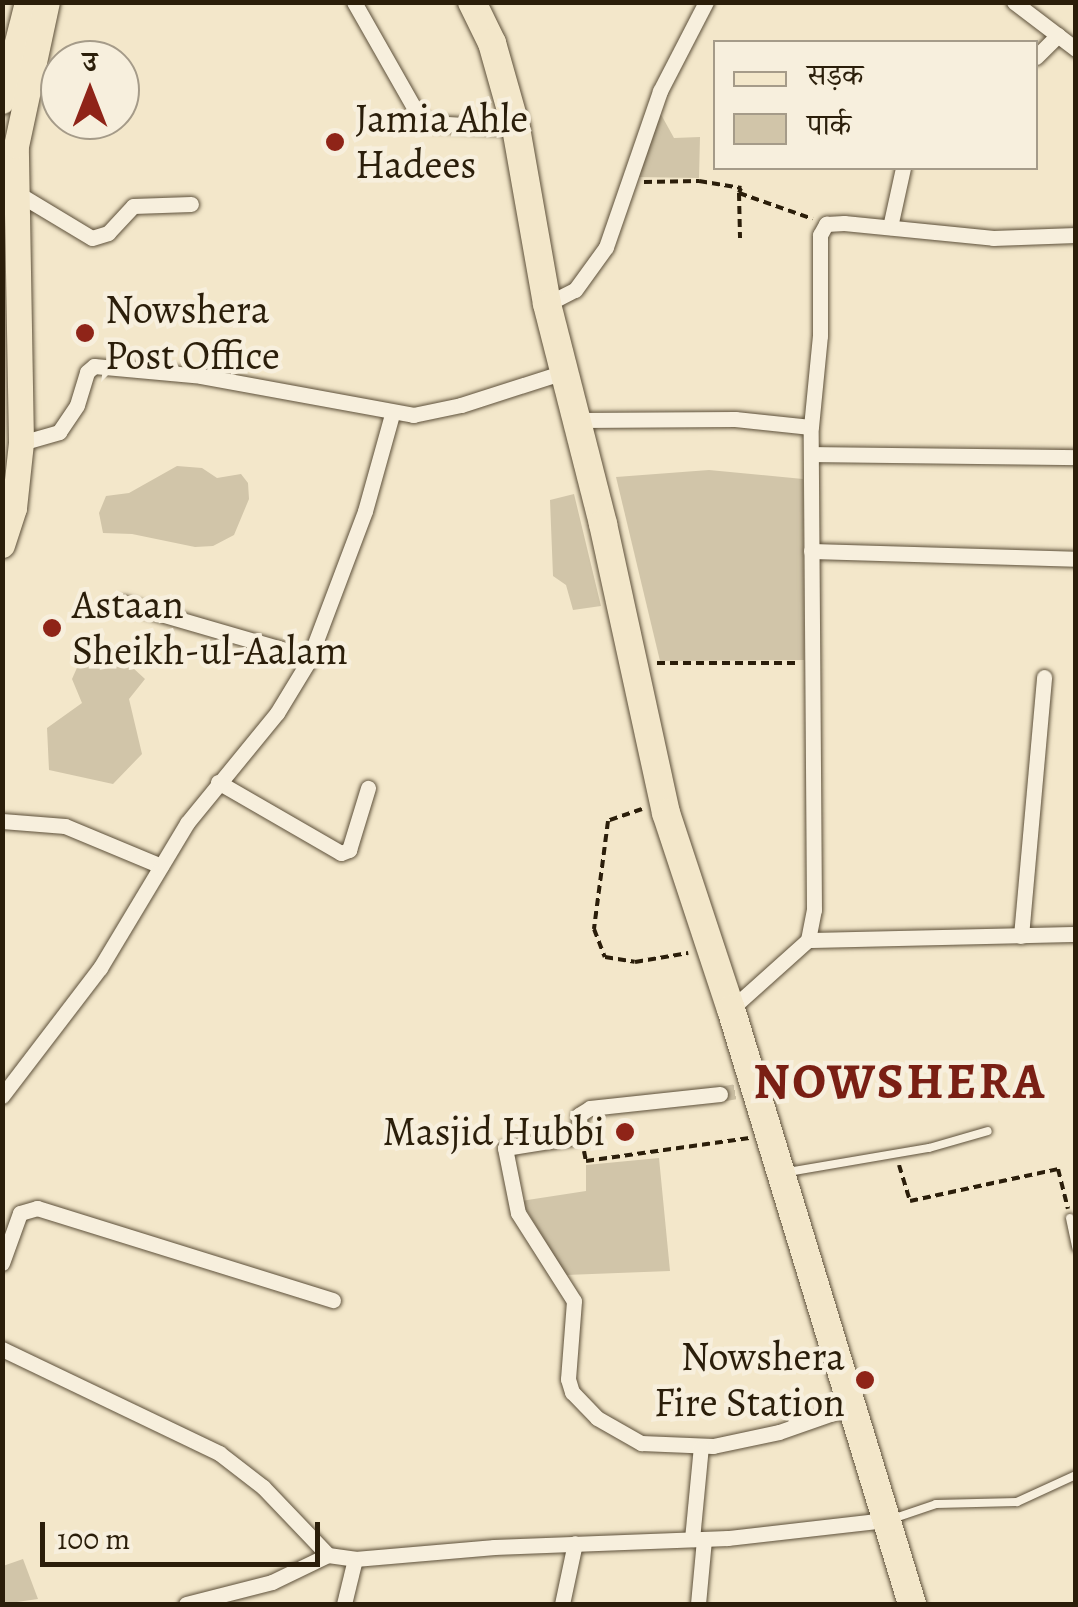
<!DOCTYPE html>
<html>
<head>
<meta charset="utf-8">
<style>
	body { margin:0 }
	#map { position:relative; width:1078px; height:1607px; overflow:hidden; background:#f3e7ca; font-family:Alegreya,"Noto Serif Devanagari",serif }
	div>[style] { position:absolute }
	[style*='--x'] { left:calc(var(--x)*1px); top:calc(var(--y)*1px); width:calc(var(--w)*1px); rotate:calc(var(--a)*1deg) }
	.green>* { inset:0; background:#d1c5a9 }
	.street-tunnel>* { height:15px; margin-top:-7.5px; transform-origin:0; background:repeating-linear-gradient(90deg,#cbbfa4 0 15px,transparent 0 23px) }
	.path>* { height:4px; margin-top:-2px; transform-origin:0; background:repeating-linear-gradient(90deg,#2b1e0a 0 8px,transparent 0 13px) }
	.roads { filter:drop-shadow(0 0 2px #5d503a) drop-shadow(0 0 2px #5d503a) }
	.lane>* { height:8px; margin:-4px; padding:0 4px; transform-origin:4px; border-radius:4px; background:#f7efdd }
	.street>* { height:15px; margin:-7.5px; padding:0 7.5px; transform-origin:7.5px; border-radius:7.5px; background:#f7efdd }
	.primary>* { height:25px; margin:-12.5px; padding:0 12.5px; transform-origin:12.5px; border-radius:12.5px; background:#f3e7ca }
	.highway>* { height:28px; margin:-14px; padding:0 14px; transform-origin:14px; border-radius:14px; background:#f3e7ca }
	.dots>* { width:28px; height:28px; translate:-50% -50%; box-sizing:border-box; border:5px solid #f7efdd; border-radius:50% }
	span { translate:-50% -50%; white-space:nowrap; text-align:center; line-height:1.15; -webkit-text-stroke:9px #f7efdd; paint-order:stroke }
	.poi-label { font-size:40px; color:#2b1e0a }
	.left { translate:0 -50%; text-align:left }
	.right { translate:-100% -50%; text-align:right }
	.district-label { font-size:50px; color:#7a1f14; font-weight:700; letter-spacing:2.5px }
	.frame { position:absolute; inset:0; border:5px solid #2b1e0a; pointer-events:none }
	.legend { position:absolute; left:713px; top:40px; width:325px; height:130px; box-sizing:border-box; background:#f7efdd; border:2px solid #a59b89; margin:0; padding:12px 18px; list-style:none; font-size:30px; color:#2b1e0a }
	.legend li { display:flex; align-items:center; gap:20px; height:50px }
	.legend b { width:50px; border:2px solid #a59b89 }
	.north { position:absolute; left:40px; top:40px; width:100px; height:100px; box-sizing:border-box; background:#f7efdd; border:2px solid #a59b89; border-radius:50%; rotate:0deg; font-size:28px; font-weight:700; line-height:40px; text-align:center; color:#2b1e0a }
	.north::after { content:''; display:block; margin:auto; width:35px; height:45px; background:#8f2418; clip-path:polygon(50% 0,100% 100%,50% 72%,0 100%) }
	.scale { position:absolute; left:40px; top:1522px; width:280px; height:45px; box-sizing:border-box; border:5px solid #2b1e0a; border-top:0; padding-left:12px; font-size:30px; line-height:35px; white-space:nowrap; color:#2b1e0a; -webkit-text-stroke:8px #f7efdd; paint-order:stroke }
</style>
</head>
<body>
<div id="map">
	<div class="green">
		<i style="clip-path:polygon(658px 109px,674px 138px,700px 137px,699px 178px,635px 177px)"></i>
		<i style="clip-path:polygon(177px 466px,202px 468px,217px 478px,241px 474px,248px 483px,249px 499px,234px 535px,213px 546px,195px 547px,132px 534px,103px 533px,99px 513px,106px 496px,129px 493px)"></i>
		<i style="clip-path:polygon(709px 470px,803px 479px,804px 660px,660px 661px,616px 477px)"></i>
		<i style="clip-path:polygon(574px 494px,601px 606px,573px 610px,566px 585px,553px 576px,550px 500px)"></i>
		<i style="clip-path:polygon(80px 661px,132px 667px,145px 679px,129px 699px,142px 754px,113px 784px,49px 770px,47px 728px,82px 703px,72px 679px)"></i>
		<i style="clip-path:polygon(659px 1158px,670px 1271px,566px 1275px,521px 1201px,586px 1191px,586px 1165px)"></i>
		<i style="clip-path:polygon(23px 1559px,38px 1599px,3px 1604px,3px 1566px)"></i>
	</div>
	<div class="street-tunnel">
		<i style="--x:720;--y:1094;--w:22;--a:-10"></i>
	</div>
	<div class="path">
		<i style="--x:644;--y:182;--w:55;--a:-1"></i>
		<i style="--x:699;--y:181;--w:43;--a:9.5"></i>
		<i style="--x:741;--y:188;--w:5;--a:112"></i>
		<i style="--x:739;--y:193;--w:78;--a:19.4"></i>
		<i style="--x:739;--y:193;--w:45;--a:88.7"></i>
		<i style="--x:657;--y:663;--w:140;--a:0"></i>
		<i style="--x:642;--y:809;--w:36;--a:161"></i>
		<i style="--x:608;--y:821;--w:109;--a:97.4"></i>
		<i style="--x:594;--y:929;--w:30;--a:69"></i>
		<i style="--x:605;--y:957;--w:30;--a:9"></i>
		<i style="--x:635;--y:962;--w:54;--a:-9.6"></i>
		<i style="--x:584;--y:1151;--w:10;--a:79"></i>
		<i style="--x:586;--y:1161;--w:165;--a:-8"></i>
		<i style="--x:899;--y:1165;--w:38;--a:73"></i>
		<i style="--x:910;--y:1201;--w:151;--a:-12.2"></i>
		<i style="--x:1058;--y:1169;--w:41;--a:76"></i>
	</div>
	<div class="roads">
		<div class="lane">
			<i style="--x:788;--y:1172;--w:143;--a:-9.7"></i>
			<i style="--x:929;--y:1148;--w:61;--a:-16.1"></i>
			<i style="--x:1070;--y:1218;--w:30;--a:78"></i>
			<i style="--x:892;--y:1519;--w:46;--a:-18.8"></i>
			<i style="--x:936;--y:1504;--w:81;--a:-1.4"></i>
			<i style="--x:1017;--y:1502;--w:65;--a:-24.6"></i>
		</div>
		<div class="street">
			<i style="--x:354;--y:2;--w:133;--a:60.4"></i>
			<i style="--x:420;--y:118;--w:11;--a:27"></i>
			<i style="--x:430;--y:123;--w:86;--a:3.3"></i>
			<i style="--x:1014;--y:2;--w:78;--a:37.2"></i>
			<i style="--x:1036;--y:57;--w:31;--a:-45"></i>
			<i style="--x:17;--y:193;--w:87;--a:31"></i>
			<i style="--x:92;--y:238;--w:17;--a:-17"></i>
			<i style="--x:108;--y:233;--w:37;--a:-47"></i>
			<i style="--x:133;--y:206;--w:58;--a:-2"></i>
			<i style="--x:890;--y:227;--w:60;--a:-77.6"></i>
			<i style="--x:547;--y:304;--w:31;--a:-27"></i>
			<i style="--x:575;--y:290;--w:53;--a:-54.2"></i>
			<i style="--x:606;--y:247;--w:165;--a:-70.9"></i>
			<i style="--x:660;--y:91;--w:100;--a:-62.7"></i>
			<i style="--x:579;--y:420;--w:156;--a:-0.4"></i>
			<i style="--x:735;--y:419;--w:76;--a:6"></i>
			<i style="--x:21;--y:443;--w:40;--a:-16"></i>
			<i style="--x:59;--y:432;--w:32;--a:-56"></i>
			<i style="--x:77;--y:405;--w:34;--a:-73"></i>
			<i style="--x:87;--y:372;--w:9;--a:-41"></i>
			<i style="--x:94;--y:366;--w:107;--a:5.3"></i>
			<i style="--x:201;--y:376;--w:216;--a:10.4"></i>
			<i style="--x:413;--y:415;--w:49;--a:-11.8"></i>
			<i style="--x:461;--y:405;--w:111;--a:-17.8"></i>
			<i style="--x:814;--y:454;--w:262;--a:0.7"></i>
			<i style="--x:811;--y:551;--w:265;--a:1.7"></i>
			<i style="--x:123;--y:603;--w:165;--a:16.2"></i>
			<i style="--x:281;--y:649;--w:30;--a:26"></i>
			<i style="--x:218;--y:782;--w:142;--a:30"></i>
			<i style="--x:341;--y:853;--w:9;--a:-21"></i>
			<i style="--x:349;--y:850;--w:65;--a:-73"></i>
			<i style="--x:2;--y:821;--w:63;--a:4.5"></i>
			<i style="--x:65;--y:826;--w:104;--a:22.6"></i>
			<i style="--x:1021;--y:936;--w:260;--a:-84.9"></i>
			<i style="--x:808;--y:940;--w:268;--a:-1.3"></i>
			<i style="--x:731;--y:1009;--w:103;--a:-41.9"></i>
			<i style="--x:808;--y:940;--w:31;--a:-79"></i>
			<i style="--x:814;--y:910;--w:483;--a:-90.4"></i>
			<i style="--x:811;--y:427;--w:91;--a:-84.4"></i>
			<i style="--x:820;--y:336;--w:101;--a:-90"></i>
			<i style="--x:820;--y:235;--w:13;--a:-61"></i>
			<i style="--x:826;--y:224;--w:18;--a:-3"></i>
			<i style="--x:844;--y:223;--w:150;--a:5.7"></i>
			<i style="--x:993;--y:238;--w:83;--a:-2.1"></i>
			<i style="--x:720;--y:1094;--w:131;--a:173.9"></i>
			<i style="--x:590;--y:1108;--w:13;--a:148"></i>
			<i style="--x:579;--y:1115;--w:21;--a:87"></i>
			<i style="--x:580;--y:1136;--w:76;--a:170.9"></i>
			<i style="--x:505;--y:1148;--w:66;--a:78.7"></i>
			<i style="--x:518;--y:1213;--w:104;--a:57.5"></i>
			<i style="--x:574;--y:1301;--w:78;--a:94.4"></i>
			<i style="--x:568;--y:1379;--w:14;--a:73"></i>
			<i style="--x:572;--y:1392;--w:36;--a:46"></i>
			<i style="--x:597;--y:1418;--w:51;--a:29.6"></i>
			<i style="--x:641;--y:1443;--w:72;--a:2.4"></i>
			<i style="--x:713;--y:1446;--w:67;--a:-12"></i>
			<i style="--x:779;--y:1432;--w:78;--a:-19.4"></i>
			<i style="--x:2;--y:1096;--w:161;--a:-52.6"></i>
			<i style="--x:100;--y:968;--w:169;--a:-59"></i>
			<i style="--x:187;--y:823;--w:142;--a:-50.7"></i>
			<i style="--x:277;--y:713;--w:60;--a:-58.7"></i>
			<i style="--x:308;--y:662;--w:161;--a:-69.3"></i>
			<i style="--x:365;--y:511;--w:101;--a:-74.4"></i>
			<i style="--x:2;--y:1263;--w:53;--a:-70.2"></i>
			<i style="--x:20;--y:1213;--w:18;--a:-16"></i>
			<i style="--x:37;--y:1208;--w:310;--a:17.3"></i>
			<i style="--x:2;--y:1349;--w:241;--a:25.6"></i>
			<i style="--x:219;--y:1453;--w:56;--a:37.7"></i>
			<i style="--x:263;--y:1487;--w:94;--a:46.3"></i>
			<i style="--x:328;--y:1555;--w:27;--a:8"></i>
			<i style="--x:355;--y:1559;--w:140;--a:-4.9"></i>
			<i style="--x:494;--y:1547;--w:234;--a:-2.2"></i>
			<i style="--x:728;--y:1538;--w:160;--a:-6.5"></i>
			<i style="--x:692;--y:1539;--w:93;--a:-84.5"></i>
			<i style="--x:186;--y:1604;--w:89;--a:-14.3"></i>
			<i style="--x:272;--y:1582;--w:62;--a:-25.7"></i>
			<i style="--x:344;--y:1604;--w:46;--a:-76.3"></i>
			<i style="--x:562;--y:1604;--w:62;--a:-78"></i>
			<i style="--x:698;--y:1604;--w:65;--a:-84.7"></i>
		</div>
		<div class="primary">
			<i style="--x:2;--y:101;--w:102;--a:-75.8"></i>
			<i style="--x:2;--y:545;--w:39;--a:-72"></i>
			<i style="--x:14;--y:508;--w:65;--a:-83.9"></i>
			<i style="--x:21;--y:443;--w:297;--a:-91"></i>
			<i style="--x:16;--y:146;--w:147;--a:-77.9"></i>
		</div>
		<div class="highway">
			<i style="--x:472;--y:2;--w:46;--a:64"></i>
			<i style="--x:492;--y:43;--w:88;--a:74.2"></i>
			<i style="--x:516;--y:128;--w:179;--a:80"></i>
			<i style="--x:547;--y:304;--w:227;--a:75.7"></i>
			<i style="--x:603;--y:524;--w:296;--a:77.7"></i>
			<i style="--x:666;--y:813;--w:206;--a:71.7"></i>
			<i style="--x:731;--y:1009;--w:622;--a:73.08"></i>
		</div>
	</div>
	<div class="dots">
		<i style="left:335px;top:142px;background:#8f2418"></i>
		<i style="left:85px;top:333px;background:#8f2418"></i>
		<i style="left:52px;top:628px;background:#8f2418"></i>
		<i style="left:625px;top:1132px;background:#8f2418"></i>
		<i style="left:865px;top:1380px;background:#8f2418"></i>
	</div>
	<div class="poi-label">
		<span class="left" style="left:355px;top:142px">Jamia Ahle<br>Hadees</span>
		<span class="left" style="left:105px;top:333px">Nowshera<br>Post Office</span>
		<span class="left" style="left:72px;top:628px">Astaan<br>Sheikh-ul-Aalam</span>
		<span class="right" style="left:605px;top:1132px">Masjid Hubbi</span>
		<span class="right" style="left:845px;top:1380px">Nowshera<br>Fire Station</span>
	</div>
	<div class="district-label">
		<span style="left:900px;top:1082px">NOWSHERA</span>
	</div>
	<div class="frame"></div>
	<ul class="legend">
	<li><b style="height:12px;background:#f3e7ca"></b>सड़क</li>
	<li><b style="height:28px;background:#d1c5a9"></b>पार्क</li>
	</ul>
	<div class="north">उ</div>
	<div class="scale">100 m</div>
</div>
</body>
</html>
